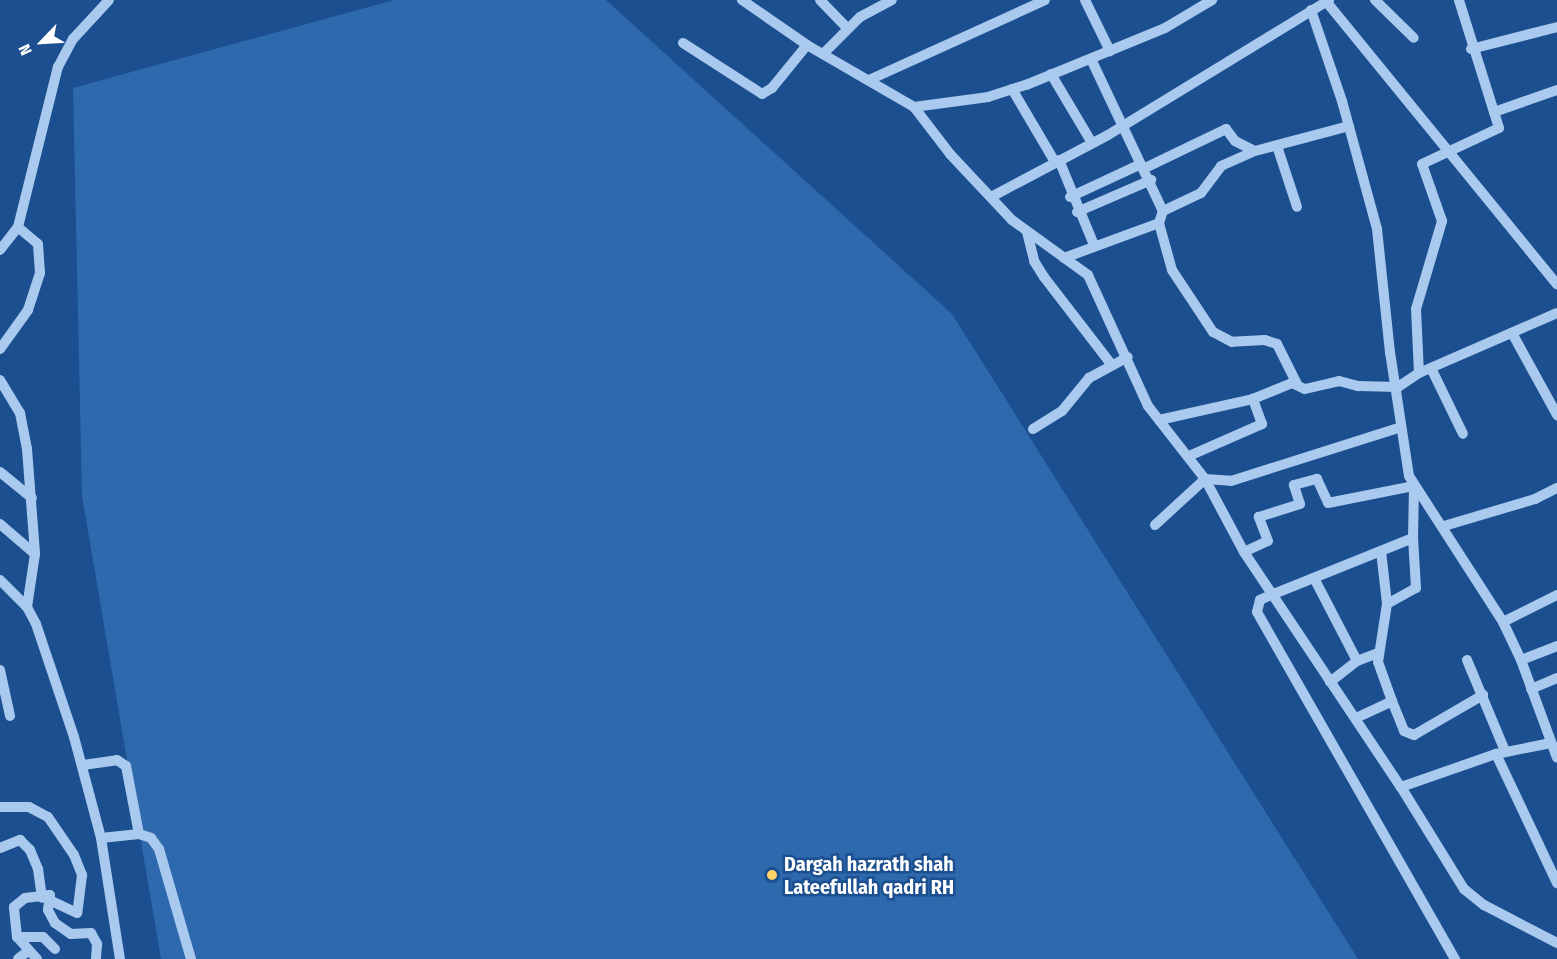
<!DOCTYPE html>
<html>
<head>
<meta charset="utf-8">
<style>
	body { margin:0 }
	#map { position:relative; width:1557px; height:959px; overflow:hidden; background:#1b4f8f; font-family:"Fira Sans Condensed",sans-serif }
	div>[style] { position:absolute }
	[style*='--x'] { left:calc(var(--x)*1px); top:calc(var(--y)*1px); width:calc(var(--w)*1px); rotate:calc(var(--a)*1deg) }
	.green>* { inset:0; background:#2e69ad }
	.minor>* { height:10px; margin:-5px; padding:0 5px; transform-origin:5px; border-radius:5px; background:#a9c9ee }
	.dots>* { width:16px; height:16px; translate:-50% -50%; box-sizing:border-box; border:3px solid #1b4f8f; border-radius:50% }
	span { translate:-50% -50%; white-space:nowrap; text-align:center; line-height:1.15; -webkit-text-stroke:5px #1b4f8f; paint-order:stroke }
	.poi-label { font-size:20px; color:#fff; font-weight:700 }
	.left { translate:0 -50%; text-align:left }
	.north { position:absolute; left:12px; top:12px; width:60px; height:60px; -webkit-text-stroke:4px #1b4f8f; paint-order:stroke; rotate:245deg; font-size:16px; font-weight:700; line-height:24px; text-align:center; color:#fff }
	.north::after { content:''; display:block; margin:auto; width:21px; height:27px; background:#fff; clip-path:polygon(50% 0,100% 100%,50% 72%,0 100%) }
</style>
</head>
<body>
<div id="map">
	<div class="green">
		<i style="clip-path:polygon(394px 0,606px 0,952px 314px,1358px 959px,161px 959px,82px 496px,73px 88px)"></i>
	</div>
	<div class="minor">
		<i style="--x:742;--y:0;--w:79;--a:34.7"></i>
		<i style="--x:807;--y:45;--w:124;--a:30.1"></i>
		<i style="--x:914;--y:107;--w:75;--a:-7.7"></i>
		<i style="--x:988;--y:97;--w:40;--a:-18"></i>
		<i style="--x:1026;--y:85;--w:150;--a:-22.3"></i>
		<i style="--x:1165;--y:28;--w:55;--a:-30.8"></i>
		<i style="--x:820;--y:0;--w:39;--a:46"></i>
		<i style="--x:1085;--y:0;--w:57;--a:63.9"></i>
		<i style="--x:1325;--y:0;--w:367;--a:50.8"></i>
		<i style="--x:1375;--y:0;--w:54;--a:44.3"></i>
		<i style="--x:1311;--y:10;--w:96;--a:71.2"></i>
		<i style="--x:1342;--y:101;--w:133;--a:74.7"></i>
		<i style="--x:1377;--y:229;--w:124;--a:84"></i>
		<i style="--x:1390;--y:352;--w:125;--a:81.3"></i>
		<i style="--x:1409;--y:476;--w:174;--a:57.2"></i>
		<i style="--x:1503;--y:622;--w:42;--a:64.7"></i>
		<i style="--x:1521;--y:660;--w:104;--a:69.8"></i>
		<i style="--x:683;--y:43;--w:94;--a:32.8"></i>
		<i style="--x:762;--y:94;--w:12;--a:-31"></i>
		<i style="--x:772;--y:88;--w:55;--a:-50.9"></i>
		<i style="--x:1471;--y:49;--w:89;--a:-14.3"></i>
		<i style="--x:823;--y:54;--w:52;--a:-45"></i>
		<i style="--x:860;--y:17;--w:36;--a:-28"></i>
		<i style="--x:1091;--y:59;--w:168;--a:64.7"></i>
		<i style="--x:1051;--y:74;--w:80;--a:59.3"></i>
		<i style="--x:869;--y:80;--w:193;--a:-24.4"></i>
		<i style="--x:1012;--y:89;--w:85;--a:59.5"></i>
		<i style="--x:914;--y:107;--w:59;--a:52.5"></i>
		<i style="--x:950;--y:154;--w:91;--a:46.8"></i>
		<i style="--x:1012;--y:220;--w:94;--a:35.9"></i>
		<i style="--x:1088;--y:275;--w:144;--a:65.4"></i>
		<i style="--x:1148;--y:406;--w:93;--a:52"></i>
		<i style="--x:1205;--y:479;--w:83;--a:61.9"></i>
		<i style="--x:1244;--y:552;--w:283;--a:56.3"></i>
		<i style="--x:1401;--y:787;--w:120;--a:58.3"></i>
		<i style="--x:1464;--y:889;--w:26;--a:39"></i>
		<i style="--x:1484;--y:905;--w:82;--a:27.5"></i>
		<i style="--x:1494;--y:112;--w:67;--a:-19.2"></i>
		<i style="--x:1277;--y:146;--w:64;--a:71.8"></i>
		<i style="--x:1059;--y:160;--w:92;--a:67.6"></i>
		<i style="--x:1145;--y:168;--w:90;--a:-25.7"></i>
		<i style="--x:1226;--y:129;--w:15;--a:53"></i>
		<i style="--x:1235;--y:141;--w:22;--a:27"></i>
		<i style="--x:991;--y:197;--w:132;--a:-27.9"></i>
		<i style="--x:1108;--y:135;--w:259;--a:-31.4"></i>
		<i style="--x:1070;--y:197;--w:78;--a:-24.9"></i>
		<i style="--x:1077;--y:212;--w:81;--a:-23.4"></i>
		<i style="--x:1027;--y:232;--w:30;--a:76"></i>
		<i style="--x:1034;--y:261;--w:19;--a:58"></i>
		<i style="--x:1044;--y:277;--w:110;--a:52.4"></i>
		<i style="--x:0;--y:250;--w:29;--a:-52"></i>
		<i style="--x:18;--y:227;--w:165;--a:-76"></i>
		<i style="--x:58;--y:67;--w:32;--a:-62"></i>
		<i style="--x:73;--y:39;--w:53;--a:-47.3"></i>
		<i style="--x:1064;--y:258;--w:101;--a:-20.2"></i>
		<i style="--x:1512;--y:333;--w:94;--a:61.2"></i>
		<i style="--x:0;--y:349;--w:48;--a:-54.3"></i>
		<i style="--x:28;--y:310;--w:39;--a:-72"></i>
		<i style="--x:40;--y:273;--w:29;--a:-94"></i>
		<i style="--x:38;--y:244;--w:26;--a:-140"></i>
		<i style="--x:1431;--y:368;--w:73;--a:64.1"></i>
		<i style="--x:1419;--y:373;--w:64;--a:-92.7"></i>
		<i style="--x:1416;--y:309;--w:92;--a:-73.5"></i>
		<i style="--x:1442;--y:221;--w:60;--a:-109.3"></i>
		<i style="--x:1422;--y:164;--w:85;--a:-25.1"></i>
		<i style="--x:1499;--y:128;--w:134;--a:-107.4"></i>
		<i style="--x:0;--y:380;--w:39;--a:59"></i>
		<i style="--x:20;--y:413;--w:37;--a:79"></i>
		<i style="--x:27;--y:449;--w:105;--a:85.6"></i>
		<i style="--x:35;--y:554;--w:54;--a:98.6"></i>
		<i style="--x:1297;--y:384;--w:45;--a:-116.6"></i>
		<i style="--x:1277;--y:344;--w:13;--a:-162"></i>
		<i style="--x:1265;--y:340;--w:33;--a:177"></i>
		<i style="--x:1232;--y:342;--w:21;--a:-152"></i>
		<i style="--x:1213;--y:332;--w:74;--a:-123.5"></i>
		<i style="--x:1172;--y:270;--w:49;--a:-105.5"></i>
		<i style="--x:1159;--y:223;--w:13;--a:-72"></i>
		<i style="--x:1163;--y:211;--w:42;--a:-25.3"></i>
		<i style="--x:1201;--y:193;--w:34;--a:-53"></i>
		<i style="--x:1221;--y:166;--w:37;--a:-24"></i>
		<i style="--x:1255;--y:151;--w:97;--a:-14.9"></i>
		<i style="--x:1159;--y:420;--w:96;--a:-12.6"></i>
		<i style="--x:1253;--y:399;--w:42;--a:-22.3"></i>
		<i style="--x:1292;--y:383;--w:14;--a:25"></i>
		<i style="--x:1305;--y:389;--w:35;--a:-13"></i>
		<i style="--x:1339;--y:381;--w:20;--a:15"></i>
		<i style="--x:1358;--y:386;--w:40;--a:1.4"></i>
		<i style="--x:1398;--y:387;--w:25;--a:-34"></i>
		<i style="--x:1419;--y:373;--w:150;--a:-23.5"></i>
		<i style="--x:1033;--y:429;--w:34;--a:-32"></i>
		<i style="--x:1062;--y:411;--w:43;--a:-50.7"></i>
		<i style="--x:1089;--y:378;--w:44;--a:-28.3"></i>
		<i style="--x:1189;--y:456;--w:80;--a:-23.7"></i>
		<i style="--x:1262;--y:424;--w:27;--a:-110"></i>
		<i style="--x:0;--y:472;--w:41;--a:39.1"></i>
		<i style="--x:0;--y:524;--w:46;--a:40.6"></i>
		<i style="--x:1155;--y:525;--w:68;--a:-42.6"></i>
		<i style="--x:1205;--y:479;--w:26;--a:4"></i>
		<i style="--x:1231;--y:481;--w:178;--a:-17.6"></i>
		<i style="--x:1444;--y:526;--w:95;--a:-16.5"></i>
		<i style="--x:1535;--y:499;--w:25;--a:-27"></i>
		<i style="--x:1381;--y:551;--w:53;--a:83.5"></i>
		<i style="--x:1387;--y:604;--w:33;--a:-29"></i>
		<i style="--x:1416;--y:588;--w:50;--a:-93.4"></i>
		<i style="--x:1244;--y:552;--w:26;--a:-25"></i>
		<i style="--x:1268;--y:541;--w:26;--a:-111"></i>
		<i style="--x:1259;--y:517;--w:43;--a:-17.6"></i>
		<i style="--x:1300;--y:504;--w:20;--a:-108"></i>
		<i style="--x:1294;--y:485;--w:24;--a:-15"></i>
		<i style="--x:1317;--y:479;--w:26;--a:65"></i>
		<i style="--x:1328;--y:503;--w:88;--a:-11.2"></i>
		<i style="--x:1414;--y:486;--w:52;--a:91.1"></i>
		<i style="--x:1413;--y:538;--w:153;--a:158.1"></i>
		<i style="--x:1271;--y:595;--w:12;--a:156"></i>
		<i style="--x:1260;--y:600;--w:12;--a:104"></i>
		<i style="--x:1257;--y:612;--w:400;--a:60.3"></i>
		<i style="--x:1314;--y:578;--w:93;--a:62.6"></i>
		<i style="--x:0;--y:580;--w:38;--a:45"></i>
		<i style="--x:27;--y:607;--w:19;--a:62"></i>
		<i style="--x:36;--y:624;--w:119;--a:71.4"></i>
		<i style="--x:74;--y:737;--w:105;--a:75"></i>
		<i style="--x:101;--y:838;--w:122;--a:81.1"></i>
		<i style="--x:1503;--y:622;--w:60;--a:-26.6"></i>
		<i style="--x:1467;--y:660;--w:99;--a:67.3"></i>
		<i style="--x:1521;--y:660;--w:39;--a:-21"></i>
		<i style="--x:0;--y:670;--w:47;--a:77.7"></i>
		<i style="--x:1330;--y:682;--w:34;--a:-38"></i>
		<i style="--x:1357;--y:661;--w:22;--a:-21"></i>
		<i style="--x:1531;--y:689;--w:28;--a:-23"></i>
		<i style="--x:1392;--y:701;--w:32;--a:68"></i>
		<i style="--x:1404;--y:731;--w:11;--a:22"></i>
		<i style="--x:1414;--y:735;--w:80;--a:-30.1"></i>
		<i style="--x:1356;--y:718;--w:40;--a:-25"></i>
		<i style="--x:1392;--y:701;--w:41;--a:-109.7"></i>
		<i style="--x:1378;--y:662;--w:59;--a:-81.2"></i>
		<i style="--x:1496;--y:754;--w:143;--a:64.7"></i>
		<i style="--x:83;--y:765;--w:34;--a:-8"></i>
		<i style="--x:117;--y:760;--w:11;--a:34"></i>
		<i style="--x:126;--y:766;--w:69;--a:79.2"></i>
		<i style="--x:139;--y:834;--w:38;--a:174"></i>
		<i style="--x:1401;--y:787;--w:101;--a:-19.2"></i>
		<i style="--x:1496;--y:754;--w:56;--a:-11.3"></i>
		<i style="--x:0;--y:807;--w:29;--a:0"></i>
		<i style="--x:29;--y:807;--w:21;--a:28"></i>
		<i style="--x:48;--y:817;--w:46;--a:55.6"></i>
		<i style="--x:74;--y:855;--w:22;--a:68"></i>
		<i style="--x:82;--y:875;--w:38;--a:97"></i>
		<i style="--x:77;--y:913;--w:31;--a:-155"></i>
		<i style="--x:139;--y:834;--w:13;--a:18"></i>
		<i style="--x:151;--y:838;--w:14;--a:54"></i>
		<i style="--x:159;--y:849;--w:115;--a:73.8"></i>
		<i style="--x:0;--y:848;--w:22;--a:-22"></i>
		<i style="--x:20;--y:840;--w:14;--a:45"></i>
		<i style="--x:30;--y:850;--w:21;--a:67"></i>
		<i style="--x:38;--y:869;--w:29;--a:82"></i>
		<i style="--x:17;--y:937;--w:26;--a:0"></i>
		<i style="--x:43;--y:937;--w:17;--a:45"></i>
		<i style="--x:18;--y:959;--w:13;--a:-39"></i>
		<i style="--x:37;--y:959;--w:30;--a:-132"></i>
		<i style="--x:17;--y:937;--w:30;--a:-96"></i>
		<i style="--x:14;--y:907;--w:14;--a:-39"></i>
		<i style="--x:25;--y:898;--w:25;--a:-7"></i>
		<i style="--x:50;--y:895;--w:15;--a:98"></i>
		<i style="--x:48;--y:910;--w:15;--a:62"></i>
		<i style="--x:55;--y:923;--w:19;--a:35"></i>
		<i style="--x:71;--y:934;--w:20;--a:-3"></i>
		<i style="--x:91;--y:933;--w:13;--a:61"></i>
		<i style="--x:97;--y:944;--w:15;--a:94"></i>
	</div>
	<div class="dots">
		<i style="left:772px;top:875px;background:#ffd166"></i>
	</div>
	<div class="poi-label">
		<span class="left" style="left:784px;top:876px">Dargah hazrath shah<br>Lateefullah qadri RH</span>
	</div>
	<div class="north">N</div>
</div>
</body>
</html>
